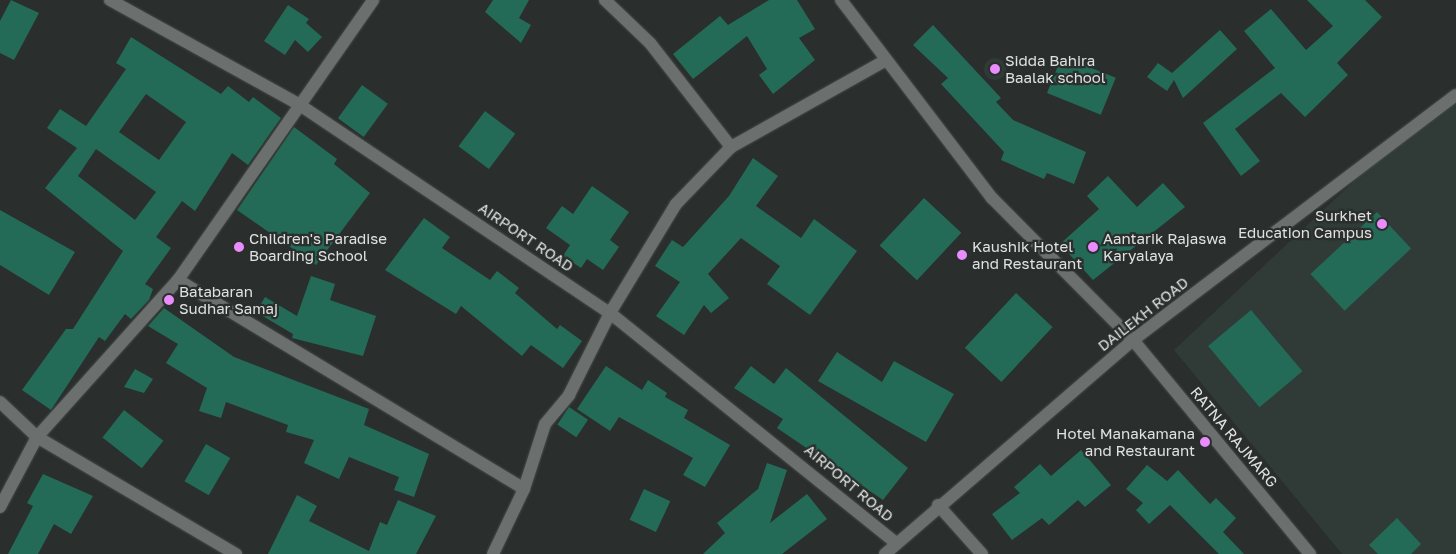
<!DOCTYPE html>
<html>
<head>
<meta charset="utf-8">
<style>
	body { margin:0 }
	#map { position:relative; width:1456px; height:554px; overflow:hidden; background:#2a2e2c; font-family:"Golos Text",sans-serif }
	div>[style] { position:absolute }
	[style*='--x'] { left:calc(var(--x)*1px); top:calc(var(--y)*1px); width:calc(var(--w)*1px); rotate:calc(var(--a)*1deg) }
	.built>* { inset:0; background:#303a36 }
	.round { border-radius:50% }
	.building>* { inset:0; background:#246b57; transform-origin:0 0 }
	.roads { filter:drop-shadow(0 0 1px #474b4a) drop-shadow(0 0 1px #474b4a) }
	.street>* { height:12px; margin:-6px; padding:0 6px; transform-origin:6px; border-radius:6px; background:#6b6f6e }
	.dots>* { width:14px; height:14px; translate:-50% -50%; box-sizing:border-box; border:2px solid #2a2e2c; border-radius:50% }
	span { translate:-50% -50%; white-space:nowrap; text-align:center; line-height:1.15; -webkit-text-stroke:4.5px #2a2e2c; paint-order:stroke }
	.poi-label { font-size:15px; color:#dfe2e1 }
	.left { translate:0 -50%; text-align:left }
	.right { translate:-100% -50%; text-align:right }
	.street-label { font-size:15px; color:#dfe2e1 }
</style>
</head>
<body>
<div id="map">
	<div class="built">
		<i class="round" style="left:984px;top:58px;width:22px;height:22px"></i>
		<i style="clip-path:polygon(1449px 92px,1456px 98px,1456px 554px,1342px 554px,1174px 350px)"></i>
	</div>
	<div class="building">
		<i style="clip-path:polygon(11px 0,39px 13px,14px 60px,0 53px,0 21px)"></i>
		<i style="clip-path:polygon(493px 0,529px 0,519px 18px,531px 25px,521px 43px,485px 12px)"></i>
		<i style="clip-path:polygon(769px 0,797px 0,815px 29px,799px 38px,815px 60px,773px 94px,759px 75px,767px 69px,747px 36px,693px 79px,673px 54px,720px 16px,728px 25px)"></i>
		<i style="clip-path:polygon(1307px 0,1365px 0,1382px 17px,1337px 63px,1348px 75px,1305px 117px,1281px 93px,1235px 129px,1260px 161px,1241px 176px,1203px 123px,1275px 68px,1244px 31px,1271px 9px,1306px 50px,1333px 26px)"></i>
		<i style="clip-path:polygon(288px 5px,309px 19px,306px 23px,322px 37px,308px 52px,295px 40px,285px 55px,264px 41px)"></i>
		<i style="clip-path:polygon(933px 25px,1001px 98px,996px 102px,1013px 120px,1086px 152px,1074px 184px,1047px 173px,1044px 179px,1001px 160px,1004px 152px,941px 84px,948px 78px,913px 45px)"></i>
		<i style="clip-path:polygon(1220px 30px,1237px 49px,1183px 98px,1174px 80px,1167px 91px,1147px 77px,1158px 63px,1172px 73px)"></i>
		<i style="clip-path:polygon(evenodd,131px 37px,221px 94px,228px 86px,249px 102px,253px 97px,281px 118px,248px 165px,232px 153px,195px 211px,182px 201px,156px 237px,171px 248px,145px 284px,153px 289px,149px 300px,131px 319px,125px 314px,105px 341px,99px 337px,51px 410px,22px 390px,66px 329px,73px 329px,123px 251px,45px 188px,77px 148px,47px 128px,60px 109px,86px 126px,126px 69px,116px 63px,131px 37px,146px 94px,186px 122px,159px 160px,119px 132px,146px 94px,131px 37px,96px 149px,156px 192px,135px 220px,78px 176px,96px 149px)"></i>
		<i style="left:1062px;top:56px;width:58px;height:40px;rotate:22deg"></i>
		<i style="left:362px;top:85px;width:32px;height:41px;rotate:36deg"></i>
		<i style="left:485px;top:111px;width:38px;height:44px;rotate:37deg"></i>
		<i style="clip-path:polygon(294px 127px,337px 159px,334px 164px,370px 193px,316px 265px,237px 210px)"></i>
		<i style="clip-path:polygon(753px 158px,778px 176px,756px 206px,801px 238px,814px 219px,857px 251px,810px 315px,767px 284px,780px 266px,741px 238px,708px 274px,729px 298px,711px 313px,704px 305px,684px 335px,656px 316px,680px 282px,655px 266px,672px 240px,683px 247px,729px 196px)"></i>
		<i style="clip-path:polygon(1108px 176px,1137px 207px,1163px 183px,1185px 207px,1093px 280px,1060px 244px,1099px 209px,1087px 196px)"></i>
		<i style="clip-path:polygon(592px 186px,629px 212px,610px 240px,619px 247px,603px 270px,587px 259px,581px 268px,563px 256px,570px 245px,546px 228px,562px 206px,573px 214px)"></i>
		<i style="left:924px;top:198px;width:51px;height:65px;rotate:43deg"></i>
		<i style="clip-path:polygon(0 210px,75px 252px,49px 295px,0 265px)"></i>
		<i style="left:1377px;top:212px;width:50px;height:91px;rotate:47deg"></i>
		<i style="clip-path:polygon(424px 218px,450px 237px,442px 248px,490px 280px,497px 271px,519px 288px,515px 293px,557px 329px,560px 325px,582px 341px,563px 368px,531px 345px,522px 356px,461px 306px,456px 314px,385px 270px)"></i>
		<i style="clip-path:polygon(311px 276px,335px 284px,330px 300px,376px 316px,363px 356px,292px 338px,293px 334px,256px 312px,265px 297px,297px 316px)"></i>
		<i style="left:1016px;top:293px;width:50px;height:75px;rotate:43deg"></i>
		<i style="clip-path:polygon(164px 308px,234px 357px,369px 409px,364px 425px,429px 454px,414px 497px,394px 490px,399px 477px,349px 457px,339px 479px,304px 463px,314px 440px,286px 432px,288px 425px,226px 402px,221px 418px,199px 411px,207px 388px,166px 363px,178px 344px,148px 326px)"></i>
		<i style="left:1251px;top:310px;width:80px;height:56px;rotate:50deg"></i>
		<i style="clip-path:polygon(837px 352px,882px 382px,894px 361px,954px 394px,926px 442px,818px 381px)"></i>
		<i style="clip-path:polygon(606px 366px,642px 390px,648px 380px,667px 393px,665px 397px,688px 410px,684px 418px,730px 445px,705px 487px,683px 475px,693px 458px,619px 417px,610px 431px,577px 409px)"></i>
		<i style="clip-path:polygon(751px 366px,774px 384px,786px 368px,908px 468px,883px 500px,777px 428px,783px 419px,734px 388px)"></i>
		<i style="clip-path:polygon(135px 369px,153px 379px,144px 393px,124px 387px)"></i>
		<i style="left:569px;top:407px;width:23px;height:21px;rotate:34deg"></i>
		<i style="left:124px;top:410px;width:50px;height:35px;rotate:38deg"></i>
		<i style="left:206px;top:444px;width:28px;height:43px;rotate:30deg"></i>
		<i style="clip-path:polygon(1081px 450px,1111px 485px,1085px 507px,1078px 500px,1049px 525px,1042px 518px,1012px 540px,992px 514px,1020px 493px,1014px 487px,1040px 464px,1051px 476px)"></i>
		<i style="clip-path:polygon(767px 463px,787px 470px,770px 523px,807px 494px,827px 519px,782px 554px,703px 554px,725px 533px,717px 523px,758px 489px)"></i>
		<i style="clip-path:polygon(1147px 465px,1167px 481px,1178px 470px,1210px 504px,1216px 498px,1236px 518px,1223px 532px,1244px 554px,1219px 554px,1170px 505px,1149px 524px,1136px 510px,1143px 503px,1126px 489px)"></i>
		<i style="clip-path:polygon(43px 474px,93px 496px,71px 534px,54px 524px,38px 554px,8px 554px,33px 506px,27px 503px)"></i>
		<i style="left:644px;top:489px;width:29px;height:34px;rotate:25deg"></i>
		<i style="clip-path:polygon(297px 495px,317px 506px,309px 521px,369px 551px,380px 522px,387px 525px,398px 500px,436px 516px,416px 554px,268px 554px)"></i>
		<i style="clip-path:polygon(1397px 518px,1421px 544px,1411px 554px,1378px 554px,1369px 545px)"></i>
	</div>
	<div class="roads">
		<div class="street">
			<i style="--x:110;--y:0;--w:217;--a:28.9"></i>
			<i style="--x:300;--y:105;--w:373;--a:33.9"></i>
			<i style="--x:610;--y:313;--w:366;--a:38.8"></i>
			<i style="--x:605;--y:0;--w:62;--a:43.7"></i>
			<i style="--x:650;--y:43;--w:132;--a:52.1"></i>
			<i style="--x:841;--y:0;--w:249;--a:52.7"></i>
			<i style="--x:992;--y:198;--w:200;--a:45.2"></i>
			<i style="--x:1133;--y:340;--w:278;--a:50.4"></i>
			<i style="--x:178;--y:280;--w:404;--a:31.1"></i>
			<i style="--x:0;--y:402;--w:51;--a:43.4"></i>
			<i style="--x:37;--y:437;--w:231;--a:30.5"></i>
			<i style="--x:938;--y:505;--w:66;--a:48.1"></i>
			<i style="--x:0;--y:507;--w:79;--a:-62.1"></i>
			<i style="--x:37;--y:437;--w:211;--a:-48.1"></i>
			<i style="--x:178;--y:280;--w:341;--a:-55.1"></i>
			<i style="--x:493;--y:554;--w:72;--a:-64.5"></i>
			<i style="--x:524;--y:489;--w:68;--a:-72.1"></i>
			<i style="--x:545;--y:424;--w:38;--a:-50"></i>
			<i style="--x:569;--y:395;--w:92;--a:-63.4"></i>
			<i style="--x:610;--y:313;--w:127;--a:-58.8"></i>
			<i style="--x:676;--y:204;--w:79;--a:-46"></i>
			<i style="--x:731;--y:147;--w:176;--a:-29.3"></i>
			<i style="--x:885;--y:554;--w:328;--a:-40.8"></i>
			<i style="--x:1133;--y:340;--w:405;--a:-37.2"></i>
		</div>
	</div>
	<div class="dots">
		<i style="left:995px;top:69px;background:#e98dfe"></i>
		<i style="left:1382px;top:224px;background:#e98dfe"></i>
		<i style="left:239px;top:247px;background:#e98dfe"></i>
		<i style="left:1093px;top:247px;background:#e98dfe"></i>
		<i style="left:962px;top:255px;background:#e98dfe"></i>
		<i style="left:169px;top:300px;background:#e98dfe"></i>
		<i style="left:1205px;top:442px;background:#e98dfe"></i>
	</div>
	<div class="poi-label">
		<span class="left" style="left:1005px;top:69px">Sidda Bahira<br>Baalak school</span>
		<span class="right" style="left:1372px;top:224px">Surkhet<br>Education Campus</span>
		<span class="left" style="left:249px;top:247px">Children's Paradise<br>Boarding School</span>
		<span class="left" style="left:1103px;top:247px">Aantarik Rajaswa<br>Karyalaya</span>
		<span class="left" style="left:972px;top:255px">Kaushik Hotel<br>and Restaurant</span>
		<span class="left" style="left:179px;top:300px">Batabaran<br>Sudhar Samaj</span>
		<span class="right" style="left:1195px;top:442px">Hotel Manakamana<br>and Restaurant</span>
	</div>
	<div class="street-label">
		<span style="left:526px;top:237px;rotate:34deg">AIRPORT ROAD</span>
		<span style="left:1143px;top:314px;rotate:-38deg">DAILEKH ROAD</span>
		<span style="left:1234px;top:437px;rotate:50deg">RATNA RAJMARG</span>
		<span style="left:849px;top:483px;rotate:40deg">AIRPORT ROAD</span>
	</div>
</div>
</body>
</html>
